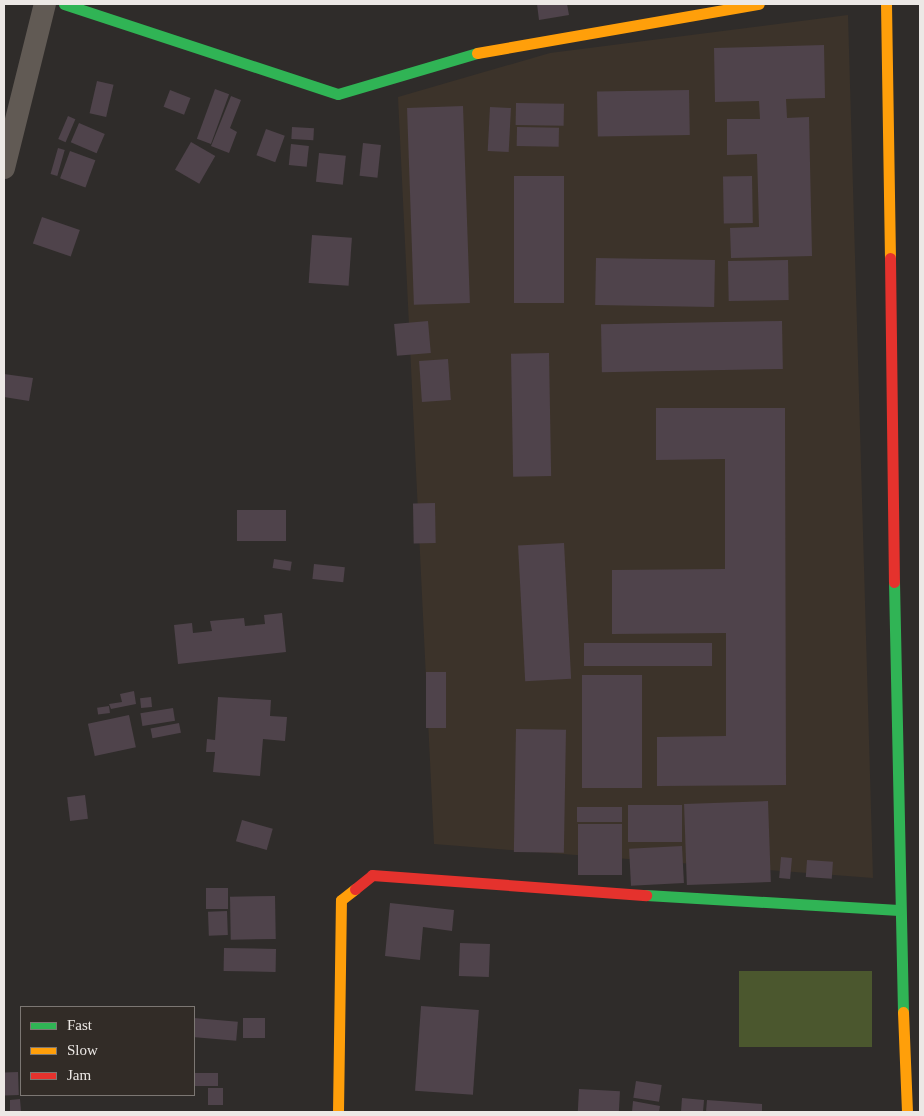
<!DOCTYPE html>
<html>
<head>
<meta charset="utf-8">
<style>
	body { margin:0 }
	#map { position:relative; width:924px; height:1116px; overflow:hidden; background:#2f2c2a; font-family:"Times New Roman",serif }
	div>[style] { position:absolute }
	[style*='--x'] { left:calc(var(--x)*1px); top:calc(var(--y)*1px); width:calc(var(--w)*1px); rotate:calc(var(--a)*1deg) }
	.built>* { inset:0; background:#3c332a }
	.green>* { inset:0; background:#4b572e; transform-origin:0 0 }
	.building>* { inset:0; background:#4f434b; transform-origin:0 0 }
	.street>* { height:22px; margin:-11px; padding:0 11px; transform-origin:11px; border-radius:11px; background:#615a54 }
	.fast>* { height:11px; margin:-5.5px; padding:0 5.5px; transform-origin:5.5px; border-radius:5.5px; background:#30b455 }
	.slow>* { height:11px; margin:-5.5px; padding:0 5.5px; transform-origin:5.5px; border-radius:5.5px; background:#ff9f0a }
	.jam>* { height:11px; margin:-5.5px; padding:0 5.5px; transform-origin:5.5px; border-radius:5.5px; background:#e5322d }
	span { translate:-50% -50%; white-space:nowrap; text-align:center; line-height:1.15; -webkit-text-stroke:5px #322c27; paint-order:stroke }
	.frame { position:absolute; inset:0; border:5px solid #ece8e5; pointer-events:none }
	.legend { position:absolute; left:20px; top:1006px; width:175px; height:90px; box-sizing:border-box; background:#322c27; border:1px solid #7c7773; margin:0; padding:6px 9px; list-style:none; font-size:15px; color:#ece8e5 }
	.legend li { display:flex; align-items:center; gap:10px; height:25px }
	.legend b { width:25px; border:1px solid #7c7773 }
</style>
</head>
<body>
<div id="map">
	<div class="built">
		<i style="clip-path:polygon(848px 15px,873px 878px,434px 844px,398px 97px,550px 53px)"></i>
	</div>
	<div class="green">
		<i style="left:739px;top:971px;width:133px;height:76px"></i>
	</div>
	<div class="building">
		<i style="clip-path:polygon(537px 4px,567px 4px,569px 15px,539px 20px)"></i>
		<i style="clip-path:polygon(824px 45px,825px 98px,786px 99px,787px 118px,809px 117px,812px 256px,731px 258px,730px 228px,759px 227px,757px 154px,727px 155px,727px 119px,760px 119px,759px 101px,715px 102px,714px 48px)"></i>
		<i style="left:97px;top:81px;width:17px;height:33px;rotate:13deg"></i>
		<i style="left:215px;top:89px;width:15px;height:53px;rotate:20deg"></i>
		<i style="left:170px;top:90px;width:22px;height:18px;rotate:21deg"></i>
		<i style="left:689px;top:90px;width:45px;height:92px;rotate:89deg"></i>
		<i style="clip-path:polygon(231px 96px,241px 100px,230px 128px,237px 132px,229px 153px,211px 146px)"></i>
		<i style="left:516px;top:103px;width:48px;height:22px;rotate:1deg"></i>
		<i style="left:463px;top:106px;width:197px;height:56px;rotate:88deg"></i>
		<i style="left:490px;top:107px;width:21px;height:44px;rotate:3deg"></i>
		<i style="left:68px;top:116px;width:8px;height:25px;rotate:23deg"></i>
		<i style="left:79px;top:123px;width:28px;height:21px;rotate:23deg"></i>
		<i style="left:292px;top:127px;width:22px;height:12px;rotate:3deg"></i>
		<i style="left:517px;top:127px;width:42px;height:19px;rotate:1deg"></i>
		<i style="left:266px;top:129px;width:20px;height:28px;rotate:20deg"></i>
		<i style="left:191px;top:142px;width:28px;height:32px;rotate:30deg"></i>
		<i style="left:363px;top:143px;width:18px;height:33px;rotate:6deg"></i>
		<i style="left:291px;top:144px;width:18px;height:21px;rotate:6deg"></i>
		<i style="left:58px;top:148px;width:7px;height:27px;rotate:16deg"></i>
		<i style="left:70px;top:151px;width:27px;height:29px;rotate:20deg"></i>
		<i style="left:319px;top:153px;width:27px;height:29px;rotate:6deg"></i>
		<i style="left:514px;top:176px;width:50px;height:127px"></i>
		<i style="left:752px;top:176px;width:47px;height:29px;rotate:89deg"></i>
		<i style="left:42px;top:217px;width:40px;height:28px;rotate:19deg"></i>
		<i style="left:312px;top:235px;width:40px;height:48px;rotate:4deg"></i>
		<i style="left:596px;top:258px;width:119px;height:47px;rotate:1deg"></i>
		<i style="left:788px;top:260px;width:40px;height:60px;rotate:89deg"></i>
		<i style="left:428px;top:321px;width:32px;height:34px;rotate:85deg"></i>
		<i style="left:782px;top:321px;width:48px;height:181px;rotate:89deg"></i>
		<i style="left:549px;top:353px;width:123px;height:38px;rotate:89deg"></i>
		<i style="left:448px;top:359px;width:41px;height:29px;rotate:86deg"></i>
		<i style="clip-path:polygon(4px 374px,33px 378px,29px 401px,4px 397px)"></i>
		<i style="clip-path:polygon(656px 408px,785px 408px,786px 785px,657px 786px,657px 737px,726px 736px,726px 633px,612px 634px,612px 570px,725px 569px,725px 459px,656px 460px)"></i>
		<i style="left:435px;top:503px;width:40px;height:22px;rotate:89deg"></i>
		<i style="left:237px;top:510px;width:49px;height:31px"></i>
		<i style="left:564px;top:543px;width:136px;height:46px;rotate:87deg"></i>
		<i style="left:274px;top:559px;width:18px;height:9px;rotate:9deg"></i>
		<i style="left:314px;top:564px;width:31px;height:15px;rotate:6deg"></i>
		<i style="clip-path:polygon(282px 613px,286px 652px,178px 664px,174px 625px,192px 623px,193px 633px,212px 631px,210px 621px,244px 618px,245px 626px,265px 624px,264px 615px)"></i>
		<i style="left:584px;top:643px;width:128px;height:23px"></i>
		<i style="left:426px;top:672px;width:20px;height:56px"></i>
		<i style="left:582px;top:675px;width:60px;height:113px"></i>
		<i style="clip-path:polygon(134px 691px,136px 704px,111px 709px,109px 704px,122px 702px,120px 694px)"></i>
		<i style="left:151px;top:697px;width:10px;height:11px;rotate:84deg"></i>
		<i style="clip-path:polygon(218px 697px,271px 700px,270px 716px,287px 717px,285px 741px,263px 739px,260px 776px,213px 772px,215px 752px,206px 752px,207px 739px,215px 740px)"></i>
		<i style="left:109px;top:706px;width:7px;height:12px;rotate:82deg"></i>
		<i style="left:173px;top:708px;width:13px;height:33px;rotate:81deg"></i>
		<i style="left:129px;top:715px;width:33px;height:42px;rotate:78deg"></i>
		<i style="left:179px;top:723px;width:10px;height:29px;rotate:79deg"></i>
		<i style="left:516px;top:729px;width:50px;height:123px;rotate:1deg"></i>
		<i style="left:85px;top:795px;width:24px;height:18px;rotate:83deg"></i>
		<i style="left:768px;top:801px;width:81px;height:84px;rotate:88deg"></i>
		<i style="left:682px;top:805px;width:37px;height:54px;rotate:90deg"></i>
		<i style="left:577px;top:807px;width:45px;height:15px"></i>
		<i style="left:242px;top:820px;width:32px;height:22px;rotate:16deg"></i>
		<i style="left:578px;top:824px;width:44px;height:51px"></i>
		<i style="left:682px;top:846px;width:37px;height:53px;rotate:87deg"></i>
		<i style="left:781px;top:857px;width:11px;height:21px;rotate:5deg"></i>
		<i style="left:807px;top:860px;width:26px;height:17px;rotate:4deg"></i>
		<i style="left:228px;top:888px;width:21px;height:22px;rotate:90deg"></i>
		<i style="left:275px;top:896px;width:43px;height:45px;rotate:89deg"></i>
		<i style="clip-path:polygon(390px 903px,454px 910px,452px 931px,423px 927px,420px 960px,385px 956px)"></i>
		<i style="left:227px;top:911px;width:24px;height:19px;rotate:88deg"></i>
		<i style="left:460px;top:943px;width:30px;height:33px;rotate:2deg"></i>
		<i style="left:224px;top:948px;width:52px;height:23px;rotate:1deg"></i>
		<i style="left:421px;top:1006px;width:58px;height:85px;rotate:4deg"></i>
		<i style="left:194px;top:1018px;width:44px;height:19px;rotate:5deg"></i>
		<i style="left:243px;top:1018px;width:22px;height:20px"></i>
		<i style="left:18px;top:1072px;width:23px;height:14px;rotate:88deg"></i>
		<i style="left:194px;top:1073px;width:24px;height:13px"></i>
		<i style="left:636px;top:1081px;width:26px;height:17px;rotate:9deg"></i>
		<i style="left:208px;top:1088px;width:15px;height:17px"></i>
		<i style="left:579px;top:1089px;width:41px;height:23px;rotate:3deg"></i>
		<i style="clip-path:polygon(682px 1098px,704px 1100px,703px 1112px,681px 1112px)"></i>
		<i style="clip-path:polygon(20px 1099px,21px 1111px,10px 1111px,10px 1100px)"></i>
		<i style="clip-path:polygon(707px 1100px,762px 1104px,762px 1112px,706px 1112px)"></i>
		<i style="clip-path:polygon(633px 1101px,660px 1106px,659px 1112px,632px 1112px)"></i>
	</div>
	<div class="street">
		<i style="--x:4;--y:168;--w:169;--a:-76"></i>
	</div>
	<div class="fast">
		<i style="--x:64;--y:4;--w:288;--a:18.2"></i>
		<i style="--x:338;--y:94;--w:145;--a:-16.4"></i>
		<i style="--x:894;--y:582;--w:430;--a:88.8"></i>
		<i style="--x:646;--y:895;--w:253;--a:3.4"></i>
	</div>
	<div class="slow">
		<i style="--x:886;--y:4;--w:254;--a:89.1"></i>
		<i style="--x:477;--y:53;--w:286;--a:-9.9"></i>
		<i style="--x:903;--y:1012;--w:100;--a:87.7"></i>
		<i style="--x:338;--y:1112;--w:212;--a:-89.2"></i>
		<i style="--x:341;--y:900;--w:18;--a:-38"></i>
	</div>
	<div class="jam">
		<i style="--x:890;--y:258;--w:324;--a:89.3"></i>
		<i style="--x:355;--y:889;--w:22;--a:-39"></i>
		<i style="--x:372;--y:875;--w:275;--a:4.2"></i>
	</div>
	<div class="frame"></div>
	<ul class="legend">
	<li><b style="height:6px;background:#30b455"></b>Fast</li>
	<li><b style="height:6px;background:#ff9f0a"></b>Slow</li>
	<li><b style="height:6px;background:#e5322d"></b>Jam</li>
	</ul>
</div>
</body>
</html>
